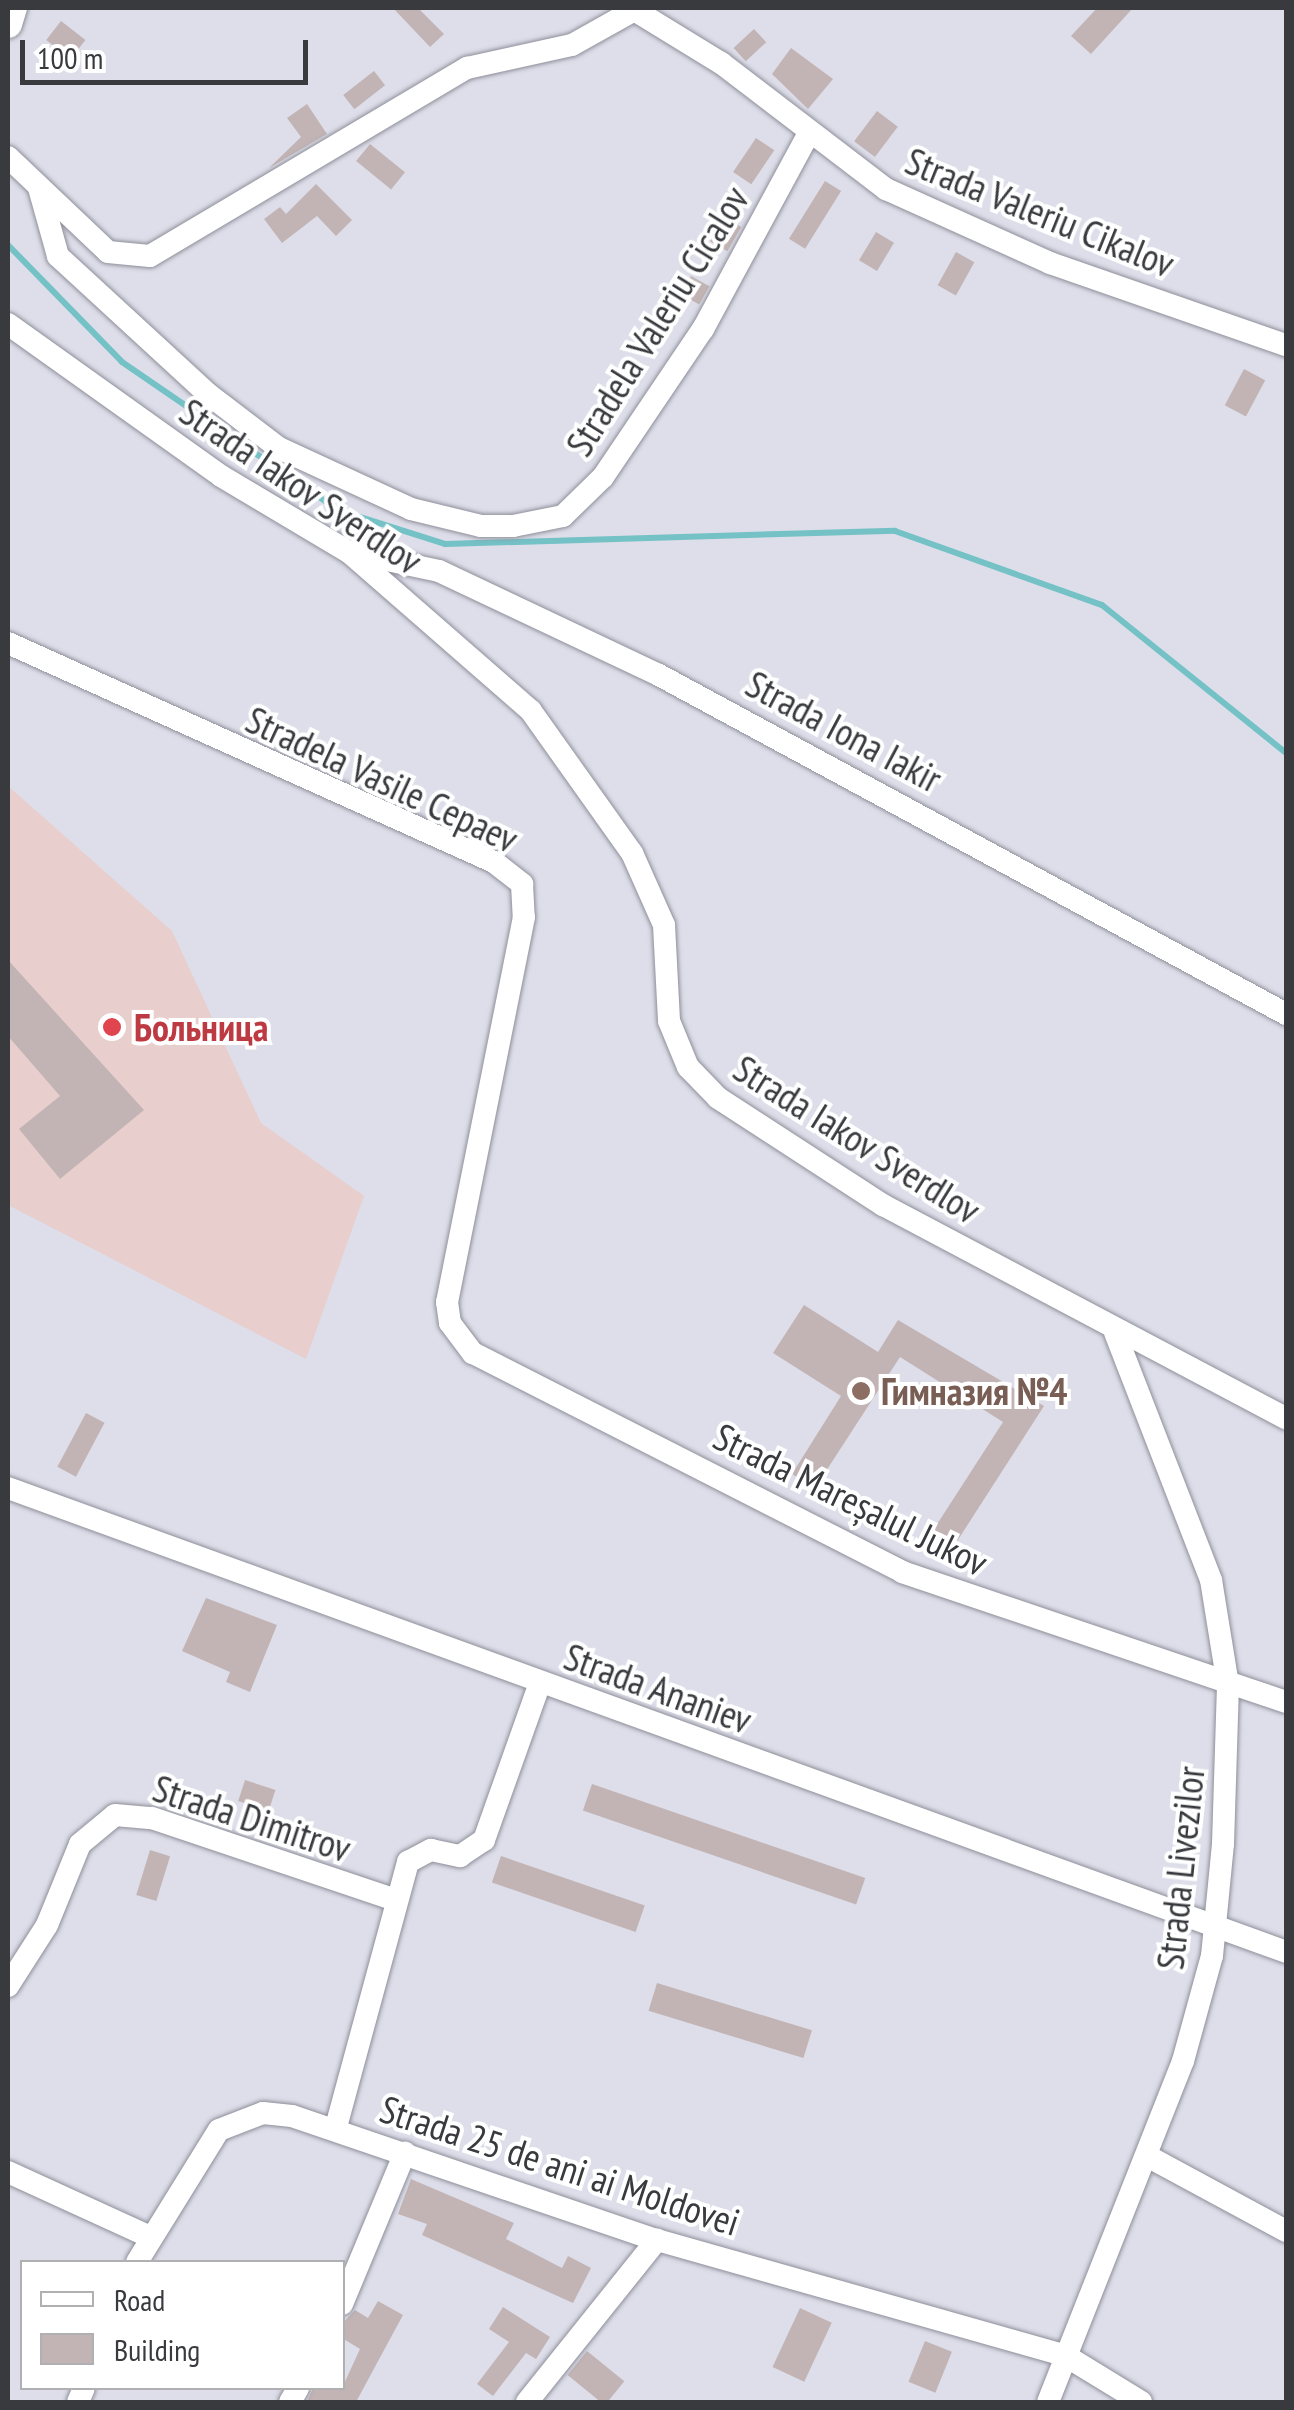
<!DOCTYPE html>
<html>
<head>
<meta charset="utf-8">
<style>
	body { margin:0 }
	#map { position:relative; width:1294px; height:2410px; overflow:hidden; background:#dddee9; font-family:"PT Sans Narrow",sans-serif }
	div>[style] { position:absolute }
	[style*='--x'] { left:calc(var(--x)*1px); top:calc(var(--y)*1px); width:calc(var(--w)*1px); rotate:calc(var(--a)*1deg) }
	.medical>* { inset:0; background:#e8cecd }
	.stream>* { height:6px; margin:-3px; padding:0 3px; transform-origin:3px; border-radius:3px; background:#74c1c6 }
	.building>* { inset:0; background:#c2b4b4; transform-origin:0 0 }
	.roads { filter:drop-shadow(0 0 2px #8e8f9a) drop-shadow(0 0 2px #8e8f9a) }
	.minor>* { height:22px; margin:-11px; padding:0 11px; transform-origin:11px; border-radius:11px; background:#fff }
	.major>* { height:28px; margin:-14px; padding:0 14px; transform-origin:14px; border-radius:14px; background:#fff }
	.dots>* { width:28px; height:28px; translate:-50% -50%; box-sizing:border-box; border:5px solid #fff; border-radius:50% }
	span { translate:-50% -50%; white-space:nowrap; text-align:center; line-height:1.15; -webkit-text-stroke:8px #fff; paint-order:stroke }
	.street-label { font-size:38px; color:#393a3e }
	.health-label { font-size:38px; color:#be3a42; font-weight:700 }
	.left { translate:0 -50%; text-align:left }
	.education-label { font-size:38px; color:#785e54; font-weight:700 }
	.frame { position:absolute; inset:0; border:10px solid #393a3e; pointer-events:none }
	.legend { position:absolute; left:20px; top:2260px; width:325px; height:130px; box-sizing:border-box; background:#fff; border:2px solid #b0b0b2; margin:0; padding:12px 18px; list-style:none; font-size:30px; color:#393a3e }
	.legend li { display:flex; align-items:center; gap:20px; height:50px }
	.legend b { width:50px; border:2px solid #b0b0b2 }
	.scale { position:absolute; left:20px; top:40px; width:288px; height:45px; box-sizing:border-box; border:5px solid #393a3e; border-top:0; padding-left:12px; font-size:30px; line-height:35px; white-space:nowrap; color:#393a3e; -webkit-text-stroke:8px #fff; paint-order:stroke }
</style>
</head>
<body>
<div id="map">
	<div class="medical">
		<i style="clip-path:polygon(8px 786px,172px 931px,261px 1123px,364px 1196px,306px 1359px,8px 1205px)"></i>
	</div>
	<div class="stream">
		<i style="--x:8;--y:245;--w:163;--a:45.7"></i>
		<i style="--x:122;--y:362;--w:262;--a:34.4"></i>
		<i style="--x:338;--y:510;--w:112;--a:17.6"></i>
		<i style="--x:445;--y:544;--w:450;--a:-1.7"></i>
		<i style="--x:895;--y:531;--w:220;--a:19.7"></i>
		<i style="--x:1102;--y:605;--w:236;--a:38.8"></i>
	</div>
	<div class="building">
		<i style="clip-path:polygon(393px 8px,418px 8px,444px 34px,430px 47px)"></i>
		<i style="clip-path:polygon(1097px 8px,1133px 8px,1091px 54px,1071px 36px)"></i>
		<i style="left:61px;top:21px;width:31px;height:24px;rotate:38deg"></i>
		<i style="left:754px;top:29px;width:18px;height:28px;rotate:47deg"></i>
		<i style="clip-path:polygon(791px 48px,833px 79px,808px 109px,772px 74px)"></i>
		<i style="left:374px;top:71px;width:18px;height:39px;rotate:52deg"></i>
		<i style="clip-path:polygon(307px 104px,327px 134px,269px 168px,301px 137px,287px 118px)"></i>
		<i style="left:877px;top:111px;width:26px;height:38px;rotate:37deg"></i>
		<i style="left:756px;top:138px;width:22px;height:41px;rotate:34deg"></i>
		<i style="left:370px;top:144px;width:45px;height:22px;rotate:39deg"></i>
		<i style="left:825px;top:181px;width:19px;height:68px;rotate:32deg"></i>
		<i style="clip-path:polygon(316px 184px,352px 220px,336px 236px,317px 216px,282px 243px,264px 219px,280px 207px,286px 214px)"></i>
		<i style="left:724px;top:217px;width:20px;height:28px;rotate:30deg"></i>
		<i style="left:876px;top:232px;width:21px;height:33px;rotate:31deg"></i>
		<i style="left:956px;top:252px;width:21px;height:38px;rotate:29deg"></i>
		<i style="left:691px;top:276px;width:21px;height:21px;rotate:29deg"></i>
		<i style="left:1244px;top:369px;width:24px;height:41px;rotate:28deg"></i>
		<i style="clip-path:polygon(8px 960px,144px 1110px,60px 1179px,19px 1129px,60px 1096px,8px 1036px)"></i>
		<i style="clip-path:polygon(804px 1305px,878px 1352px,898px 1320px,1044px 1406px,945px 1560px,923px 1546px,1003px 1422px,900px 1357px,815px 1488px,792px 1474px,841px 1396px,773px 1353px)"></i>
		<i style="left:86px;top:1413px;width:21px;height:61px;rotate:28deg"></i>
		<i style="clip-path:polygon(206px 1598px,277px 1625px,250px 1692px,226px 1682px,230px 1672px,182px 1651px)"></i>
		<i style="left:245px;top:1780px;width:32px;height:22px;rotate:18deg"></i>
		<i style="left:592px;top:1784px;width:289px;height:28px;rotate:19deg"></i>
		<i style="left:150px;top:1850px;width:21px;height:47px;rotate:17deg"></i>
		<i style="left:501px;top:1856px;width:152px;height:28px;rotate:19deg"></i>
		<i style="left:657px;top:1983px;width:162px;height:29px;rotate:17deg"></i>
		<i style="clip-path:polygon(411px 2179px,514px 2223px,506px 2239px,562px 2268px,568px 2256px,591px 2268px,573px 2303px,422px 2235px,427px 2224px,398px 2214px)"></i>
		<i style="clip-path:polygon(378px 2301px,403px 2315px,356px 2402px,307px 2402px,313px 2388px,342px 2388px,360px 2349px,342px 2338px,342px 2324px,355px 2310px,368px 2318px)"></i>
		<i style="clip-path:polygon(503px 2307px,550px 2337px,536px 2359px,526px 2353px,493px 2396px,477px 2384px,509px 2342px,489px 2329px)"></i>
		<i style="left:800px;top:2308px;width:35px;height:65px;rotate:25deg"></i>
		<i style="left:925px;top:2341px;width:29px;height:44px;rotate:22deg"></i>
		<i style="left:587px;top:2351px;width:48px;height:31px;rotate:39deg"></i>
	</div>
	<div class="roads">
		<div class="minor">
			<i style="--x:636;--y:11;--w:100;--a:31.5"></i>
			<i style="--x:721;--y:63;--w:208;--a:37.4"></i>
			<i style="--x:886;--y:189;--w:180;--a:24.3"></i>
			<i style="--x:1050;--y:263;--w:250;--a:19.2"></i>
			<i style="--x:8;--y:157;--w:138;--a:43.5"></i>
			<i style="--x:108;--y:252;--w:42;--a:5.4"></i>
			<i style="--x:150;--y:256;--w:369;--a:-30.7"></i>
			<i style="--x:467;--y:68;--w:107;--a:-12.4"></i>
			<i style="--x:572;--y:45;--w:76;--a:-29.3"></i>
			<i style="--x:39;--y:188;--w:71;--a:74.4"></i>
			<i style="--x:58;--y:256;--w:204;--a:42.6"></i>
			<i style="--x:208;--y:394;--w:89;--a:37.3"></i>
			<i style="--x:279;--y:448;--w:145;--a:24.8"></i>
			<i style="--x:411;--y:509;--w:72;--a:13.7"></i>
			<i style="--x:481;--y:526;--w:32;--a:0"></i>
			<i style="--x:513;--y:526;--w:51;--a:-11.3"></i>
			<i style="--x:563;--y:516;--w:56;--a:-44.3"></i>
			<i style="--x:603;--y:477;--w:179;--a:-56"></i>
			<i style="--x:703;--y:329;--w:221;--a:-61.6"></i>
			<i style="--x:8;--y:324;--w:262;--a:35.5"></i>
			<i style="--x:221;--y:476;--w:150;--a:30.8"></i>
			<i style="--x:350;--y:553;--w:240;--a:41.1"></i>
			<i style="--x:531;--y:711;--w:174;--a:54.6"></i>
			<i style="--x:632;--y:853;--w:79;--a:66"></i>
			<i style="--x:664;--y:925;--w:96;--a:87"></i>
			<i style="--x:669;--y:1021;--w:50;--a:67.6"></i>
			<i style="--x:688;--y:1067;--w:43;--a:45.9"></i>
			<i style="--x:718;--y:1098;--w:197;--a:33"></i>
			<i style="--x:883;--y:1205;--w:456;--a:27.9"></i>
			<i style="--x:354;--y:553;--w:87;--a:12"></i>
			<i style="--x:439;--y:571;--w:243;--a:25.3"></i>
			<i style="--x:659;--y:675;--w:713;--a:28.4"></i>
			<i style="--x:8;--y:643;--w:533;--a:24.26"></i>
			<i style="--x:494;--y:862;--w:36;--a:38"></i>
			<i style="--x:522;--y:884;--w:33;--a:87"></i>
			<i style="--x:524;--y:917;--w:393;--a:101.3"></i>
			<i style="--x:447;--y:1302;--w:21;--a:82"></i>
			<i style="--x:450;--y:1323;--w:38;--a:53"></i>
			<i style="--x:473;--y:1353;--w:482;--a:27"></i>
			<i style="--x:902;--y:1572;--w:405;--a:18.7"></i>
			<i style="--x:8;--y:1488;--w:1360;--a:19.95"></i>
			<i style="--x:8;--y:1986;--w:72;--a:-57.4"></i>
			<i style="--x:47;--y:1925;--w:87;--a:-67.8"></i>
			<i style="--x:80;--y:1844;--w:45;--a:-39.6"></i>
			<i style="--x:115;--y:1815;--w:37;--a:5"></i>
			<i style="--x:152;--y:1818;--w:254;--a:18.6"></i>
			<i style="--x:336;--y:2127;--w:275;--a:-74.8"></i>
			<i style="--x:408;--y:1862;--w:26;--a:-28"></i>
			<i style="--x:431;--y:1850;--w:30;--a:12"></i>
			<i style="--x:460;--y:1856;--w:29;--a:-34"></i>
			<i style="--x:484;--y:1840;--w:167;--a:-70.4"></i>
			<i style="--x:1149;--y:2157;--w:156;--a:28.4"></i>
			<i style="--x:8;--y:2172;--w:154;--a:24.6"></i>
			<i style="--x:137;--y:2262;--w:155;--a:-58.2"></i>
			<i style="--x:219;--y:2130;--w:47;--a:-21.1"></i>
			<i style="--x:263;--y:2113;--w:29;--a:6"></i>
			<i style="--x:292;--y:2116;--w:385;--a:18.8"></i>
			<i style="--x:657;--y:2240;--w:425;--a:15.8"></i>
			<i style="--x:1066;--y:2356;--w:88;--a:31.5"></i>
			<i style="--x:342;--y:2304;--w:164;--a:-67.4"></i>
			<i style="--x:78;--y:2402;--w:15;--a:-67"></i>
			<i style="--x:290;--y:2402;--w:16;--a:-60"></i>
			<i style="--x:527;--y:2402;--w:208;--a:-51.3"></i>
			<i style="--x:1048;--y:2402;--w:367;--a:-68.4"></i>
			<i style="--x:1183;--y:2061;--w:109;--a:-74.6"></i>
			<i style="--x:1212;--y:1956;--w:113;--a:-84.4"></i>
			<i style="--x:1223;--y:1844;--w:159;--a:-88.2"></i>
			<i style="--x:1228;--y:1685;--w:106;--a:-99.2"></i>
			<i style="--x:1211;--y:1580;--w:265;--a:-111.2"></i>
		</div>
		<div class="major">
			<i style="--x:8;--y:24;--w:17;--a:-73"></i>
		</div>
	</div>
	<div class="dots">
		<i style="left:112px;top:1027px;background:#e0444e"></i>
		<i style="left:861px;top:1391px;background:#8d6e63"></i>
	</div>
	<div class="street-label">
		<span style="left:1040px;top:212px;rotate:22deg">Strada Valeriu Cikalov</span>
		<span style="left:657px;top:321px;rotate:-58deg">Stradela Valeriu Cicalov</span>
		<span style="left:301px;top:486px;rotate:34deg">Strada Iakov Sverdlov</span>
		<span style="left:844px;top:731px;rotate:28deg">Strada Iona Iakir</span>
		<span style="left:382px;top:779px;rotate:25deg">Stradela Vasile Cepaev</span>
		<span style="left:857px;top:1139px;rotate:32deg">Strada Iakov Sverdlov</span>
		<span style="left:851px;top:1499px;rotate:26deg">Strada Mareșalul Jukov</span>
		<span style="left:658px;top:1688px;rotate:20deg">Strada Ananiev</span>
		<span style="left:252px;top:1818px;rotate:18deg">Strada Dimitrov</span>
		<span style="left:1180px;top:1868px;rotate:-84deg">Strada Livezilor</span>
		<span style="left:560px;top:2165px;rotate:18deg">Strada 25 de ani ai Moldovei</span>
	</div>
	<div class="health-label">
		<span class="left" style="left:134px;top:1027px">Больница</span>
	</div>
	<div class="education-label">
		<span class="left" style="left:881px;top:1391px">Гимназия №4</span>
	</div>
	<div class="frame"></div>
	<ul class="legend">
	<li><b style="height:12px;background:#fff"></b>Road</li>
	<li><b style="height:28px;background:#c2b4b4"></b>Building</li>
	</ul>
	<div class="scale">100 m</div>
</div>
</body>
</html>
